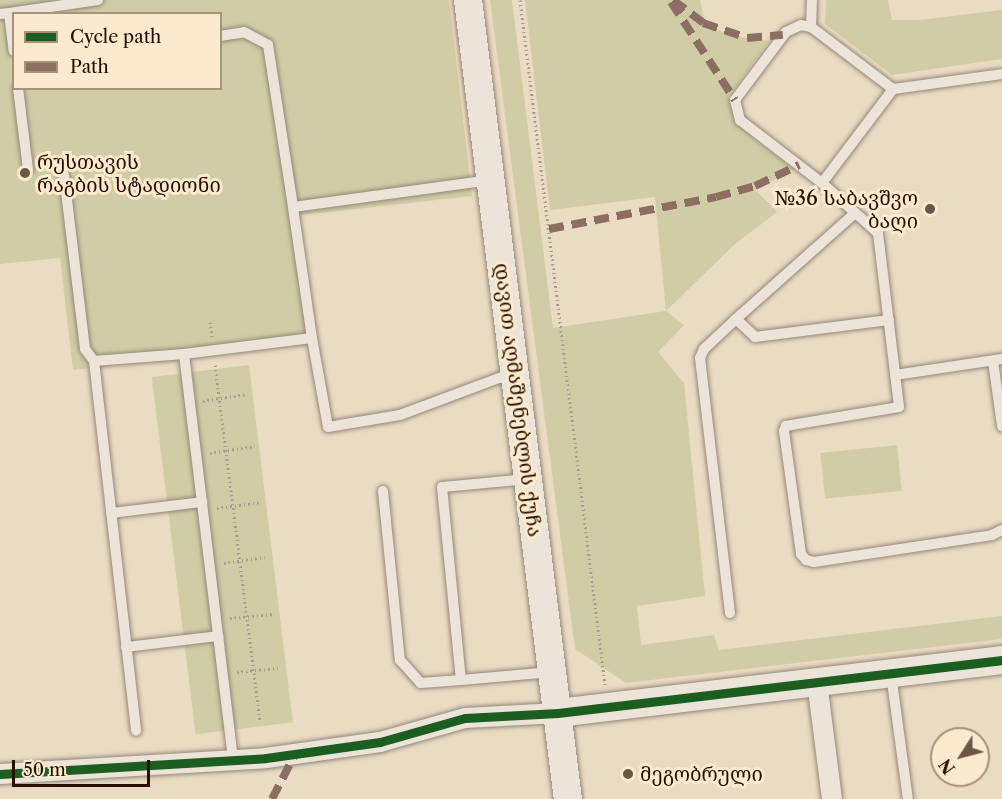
<!DOCTYPE html>
<html>
<head>
<meta charset="utf-8">
<style>
	body { margin:0 }
	#map { position:relative; width:1002px; height:799px; overflow:hidden; background:#eadbc3; font-family:"Libre Caslon Text","Noto Serif Georgian",serif }
	div>[style] { position:absolute }
	[style*='--x'] { left:calc(var(--x)*1px); top:calc(var(--y)*1px); width:calc(var(--w)*1px); rotate:calc(var(--a)*1deg) }
	.green>* { inset:0; background:#d0cda6; transform-origin:0 0 }
	.path>* { height:3px; margin-top:-1.5px; transform-origin:0; background:repeating-linear-gradient(90deg,#a59d93 0 1.5px,transparent 0 4.5px) }
	.roads { filter:drop-shadow(0 0 2px #948879) drop-shadow(0 0 2px #948879) }
	.lane>* { height:10px; margin:-5px; padding:0 5px; transform-origin:5px; border-radius:5px; background:#ece4d9 }
	.street>* { height:20px; margin:-10px; padding:0 10px; transform-origin:10px; border-radius:10px; background:#ece4d9 }
	.secondary>* { height:28px; margin:-14px; padding:0 14px; transform-origin:14px; border-radius:14px; background:#ece4d9 }
	.quiet>* { height:8px; margin-top:-4px; transform-origin:0; background:repeating-linear-gradient(90deg,#8d6e63 0 15px,transparent 0 23px) }
	.cycleway>* { height:9px; margin:-4.5px; padding:0 4.5px; transform-origin:4.5px; border-radius:4.5px; background:#1b5e20 }
	.dots>* { width:16px; height:16px; translate:-50% -50%; box-sizing:border-box; border:3px solid #fbeace; border-radius:50% }
	span { translate:-50% -50%; white-space:nowrap; text-align:center; line-height:1.15; -webkit-text-stroke:6px #fbeace; paint-order:stroke }
	.poi-label { font-size:20px; color:#290e02 }
	.left { translate:0 -50%; text-align:left }
	.right { translate:-100% -50%; text-align:right }
	.street-label { font-size:20px; color:#290e02 }
	.legend { position:absolute; left:12px; top:12px; width:210px; height:78px; box-sizing:border-box; background:#fbeace; border:2px solid #a7927c; margin:0; padding:8px 10px; list-style:none; font-size:18px; color:#290e02 }
	.legend li { display:flex; align-items:center; gap:12px; height:30px }
	.legend b { width:30px; border:2px solid #a7927c }
	.north { position:absolute; left:930px; top:727px; width:60px; height:60px; box-sizing:border-box; background:#fbeace; border:2px solid #a7927c; border-radius:50%; rotate:234deg; font-size:16px; font-weight:700; line-height:24px; text-align:center; color:#290e02 }
	.north::after { content:''; display:block; margin:auto; width:21px; height:27px; background:#6d5646; clip-path:polygon(50% 0,100% 100%,50% 72%,0 100%) }
	.scale { position:absolute; left:12px; top:760px; width:138px; height:27px; box-sizing:border-box; border:3px solid #290e02; border-top:0; padding-left:8px; font-size:18px; line-height:21px; white-space:nowrap; color:#290e02; -webkit-text-stroke:4px #fbeace; paint-order:stroke }
</style>
</head>
<body>
<div id="map">
	<div class="green">
		<i style="clip-path:polygon(evenodd,0 0,449px 0,472px 196px,293px 216px,307px 344px,73px 370px,60px 258px,0 264px,0 0,14px 14px,220px 14px,220px 88px,14px 88px,14px 14px)"></i>
		<i style="clip-path:polygon(490px 0,512px 0,553px 328px,666px 311px,655px 197px,550px 210px,525px 0,700px 0,705px 23px,731px 36px,769px 41px,728px 97px,735px 120px,751px 137px,794px 169px,756px 190px,777px 212px,735px 244px,666px 311px,684px 325px,658px 352px,684px 383px,705px 596px,637px 606px,641px 645px,714px 635px,719px 650px,1002px 616px,1002px 639px,626px 683px,575px 649px)"></i>
		<i style="clip-path:polygon(826px 0,888px 0,892px 20px,920px 20px,1002px 10px,1002px 59px,892px 75px,825px 24px)"></i>
		<i style="left:249px;top:365px;width:360px;height:98px;rotate:83deg"></i>
		<i style="left:897px;top:445px;width:46px;height:77px;rotate:84deg"></i>
	</div>
	<div class="path">
		<i style="--x:520;--y:0;--w:690;--a:82.93"></i>
		<i style="--x:210;--y:322;--w:15;--a:82"></i>
		<i style="--x:215;--y:365;--w:358;--a:82.8"></i>
		<i style="--x:203;--y:401;--w:44;--a:-9.2"></i>
		<i style="--x:210;--y:453;--w:45;--a:-9"></i>
		<i style="--x:217;--y:508;--w:44;--a:-7.8"></i>
		<i style="--x:224;--y:563;--w:41;--a:-8.3"></i>
		<i style="--x:230;--y:618;--w:44;--a:-5.2"></i>
		<i style="--x:237;--y:672;--w:41;--a:-5.6"></i>
	</div>
	<div class="roads">
		<div class="lane">
			<i style="--x:9;--y:13;--w:90;--a:-8.3"></i>
			<i style="--x:0;--y:14;--w:9;--a:-6"></i>
			<i style="--x:9;--y:13;--w:38;--a:83"></i>
			<i style="--x:811;--y:27;--w:27;--a:-88"></i>
			<i style="--x:220;--y:36;--w:24;--a:-9"></i>
			<i style="--x:244;--y:32;--w:27;--a:28"></i>
			<i style="--x:268;--y:45;--w:164;--a:81.2"></i>
			<i style="--x:18;--y:88;--w:82;--a:83"></i>
			<i style="--x:893;--y:89;--w:110;--a:-7.8"></i>
			<i style="--x:64;--y:175;--w:175;--a:83.1"></i>
			<i style="--x:85;--y:349;--w:15;--a:53"></i>
			<i style="--x:94;--y:361;--w:90;--a:-4.4"></i>
			<i style="--x:184;--y:354;--w:129;--a:-7.1"></i>
			<i style="--x:312;--y:338;--w:132;--a:-98.3"></i>
			<i style="--x:293;--y:207;--w:198;--a:-7.8"></i>
			<i style="--x:822;--y:183;--w:118;--a:-52.9"></i>
			<i style="--x:893;--y:89;--w:103;--a:-142.9"></i>
			<i style="--x:811;--y:27;--w:10;--a:-169"></i>
			<i style="--x:801;--y:25;--w:17;--a:155"></i>
			<i style="--x:786;--y:32;--w:85;--a:126.9"></i>
			<i style="--x:735;--y:100;--w:21;--a:76"></i>
			<i style="--x:740;--y:120;--w:103;--a:37.5"></i>
			<i style="--x:822;--y:183;--w:75;--a:41.8"></i>
			<i style="--x:878;--y:233;--w:175;--a:83.1"></i>
			<i style="--x:899;--y:407;--w:115;--a:170.5"></i>
			<i style="--x:786;--y:426;--w:5;--a:112"></i>
			<i style="--x:784;--y:431;--w:124;--a:82.1"></i>
			<i style="--x:801;--y:554;--w:8;--a:50"></i>
			<i style="--x:806;--y:560;--w:8;--a:14"></i>
			<i style="--x:814;--y:562;--w:180;--a:-8.6"></i>
			<i style="--x:992;--y:535;--w:11;--a:-27"></i>
			<i style="--x:736;--y:319;--w:26;--a:43"></i>
			<i style="--x:755;--y:337;--w:135;--a:-7.2"></i>
			<i style="--x:312;--y:338;--w:90;--a:79.8"></i>
			<i style="--x:328;--y:427;--w:73;--a:-9.5"></i>
			<i style="--x:400;--y:415;--w:106;--a:-20.5"></i>
			<i style="--x:499;--y:378;--w:15;--a:0"></i>
			<i style="--x:184;--y:354;--w:409;--a:83.1"></i>
			<i style="--x:94;--y:361;--w:372;--a:83.5"></i>
			<i style="--x:993;--y:361;--w:66;--a:82.1"></i>
			<i style="--x:895;--y:375;--w:108;--a:-8.5"></i>
			<i style="--x:528;--y:479;--w:86;--a:174.7"></i>
			<i style="--x:442;--y:487;--w:194;--a:84.4"></i>
			<i style="--x:461;--y:680;--w:91;--a:-5"></i>
			<i style="--x:383;--y:491;--w:170;--a:84.3"></i>
			<i style="--x:400;--y:660;--w:31;--a:48"></i>
			<i style="--x:421;--y:683;--w:40;--a:-4.3"></i>
			<i style="--x:111;--y:513;--w:92;--a:-6.9"></i>
			<i style="--x:730;--y:613;--w:257;--a:-96.7"></i>
			<i style="--x:700;--y:358;--w:10;--a:-66"></i>
			<i style="--x:704;--y:349;--w:44;--a:-43.2"></i>
			<i style="--x:736;--y:319;--w:159;--a:-41.7"></i>
			<i style="--x:126;--y:647;--w:93;--a:-6.8"></i>
			<i style="--x:891;--y:674;--w:126;--a:82.3"></i>
		</div>
		<div class="street">
			<i style="--x:817;--y:682;--w:118;--a:82.7"></i>
			<i style="--x:0;--y:774;--w:266;--a:-3.4"></i>
			<i style="--x:266;--y:758;--w:115;--a:-8"></i>
			<i style="--x:380;--y:742;--w:88;--a:-15.8"></i>
			<i style="--x:465;--y:718;--w:93;--a:-3.1"></i>
		</div>
		<div class="secondary">
			<i style="--x:468;--y:0;--w:805;--a:82.87"></i>
			<i style="--x:558;--y:713;--w:447;--a:-6.8"></i>
		</div>
	</div>
	<div class="quiet">
		<i style="--x:673;--y:0;--w:38;--a:37"></i>
		<i style="--x:703;--y:23;--w:46;--a:18.8"></i>
		<i style="--x:747;--y:38;--w:36;--a:-5"></i>
		<i style="--x:671;--y:2;--w:117;--a:56.9"></i>
		<i style="--x:549;--y:229;--w:170;--a:-10.8"></i>
		<i style="--x:716;--y:197;--w:41;--a:-15.8"></i>
		<i style="--x:755;--y:186;--w:49;--a:-25.5"></i>
		<i style="--x:272;--y:799;--w:51;--a:-62.9"></i>
	</div>
	<div class="cycleway">
		<i style="--x:0;--y:774;--w:266;--a:-3.4"></i>
		<i style="--x:266;--y:758;--w:115;--a:-8"></i>
		<i style="--x:380;--y:742;--w:88;--a:-15.8"></i>
		<i style="--x:465;--y:718;--w:93;--a:-3.1"></i>
		<i style="--x:558;--y:713;--w:447;--a:-6.8"></i>
	</div>
	<div class="dots">
		<i style="left:25px;top:173px;background:#6d5646"></i>
		<i style="left:930px;top:209px;background:#6d5646"></i>
		<i style="left:628px;top:774px;background:#6d5646"></i>
	</div>
	<div class="poi-label">
		<span class="left" style="left:37px;top:174px">რუსთავის<br>რაგბის სტადიონი</span>
		<span class="right" style="left:918px;top:210px">№36 საბავშვო<br>ბაღი</span>
		<span class="left" style="left:640px;top:774px">მეგობრული</span>
	</div>
	<div class="street-label">
		<span style="left:518px;top:400px;rotate:83deg">დავით აღმაშენებლის ქუჩა</span>
	</div>
	<ul class="legend">
	<li><b style="height:8px;background:#1b5e20"></b>Cycle path</li>
	<li><b style="height:8px;background:#8d6e63"></b>Path</li>
	</ul>
	<div class="north">N</div>
	<div class="scale">50 m</div>
</div>
</body>
</html>
